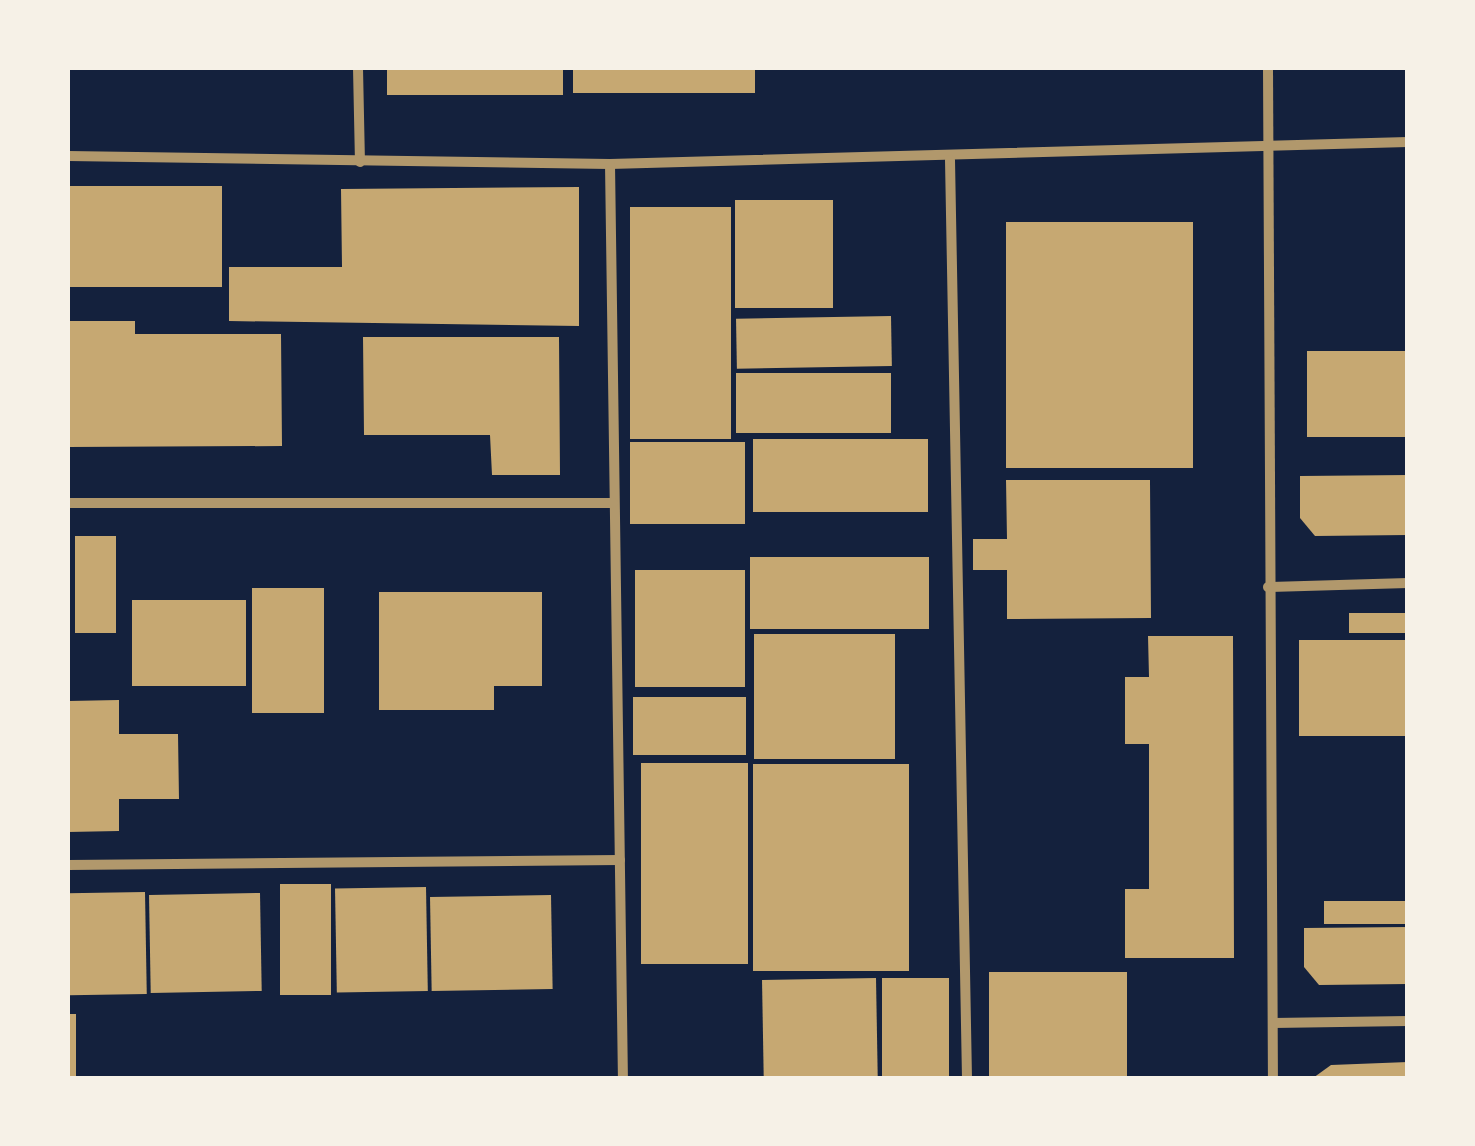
<!DOCTYPE html>
<html>
<head>
<meta charset="utf-8">
<style>
	body { margin:0 }
	#map { position:relative; width:1475px; height:1146px; overflow:hidden; background:#14213d; font-family:"Nunito Sans",sans-serif }
	div>[style] { position:absolute }
	[style*='--x'] { left:calc(var(--x)*1px); top:calc(var(--y)*1px); width:calc(var(--w)*1px); rotate:calc(var(--a)*1deg) }
	.building>* { inset:0; background:#c6a872; transform-origin:0 0 }
	.minor>* { height:10px; margin:-5px; padding:0 5px; transform-origin:5px; border-radius:5px; background:#b1986c }
	span { translate:-50% -50%; white-space:nowrap; text-align:center; line-height:1.15; -webkit-text-stroke:9px #f6f1e7; paint-order:stroke }
	.frame { position:absolute; inset:0; border:70px solid #f6f1e7; pointer-events:none }
</style>
</head>
<body>
<div id="map">
	<div class="building">
		<i style="left:387px;top:68px;width:176px;height:27px"></i>
		<i style="left:573px;top:68px;width:182px;height:25px"></i>
		<i style="left:68px;top:186px;width:154px;height:101px"></i>
		<i style="clip-path:polygon(579px 187px,579px 326px,229px 321px,229px 267px,342px 267px,341px 189px)"></i>
		<i style="left:735px;top:200px;width:98px;height:108px"></i>
		<i style="left:630px;top:207px;width:101px;height:232px"></i>
		<i style="left:1193px;top:222px;width:246px;height:187px;rotate:90deg"></i>
		<i style="left:891px;top:316px;width:50px;height:155px;rotate:89deg"></i>
		<i style="clip-path:polygon(68px 321px,135px 321px,135px 334px,281px 334px,282px 446px,68px 447px)"></i>
		<i style="clip-path:polygon(363px 337px,559px 337px,560px 475px,492px 475px,490px 435px,364px 435px)"></i>
		<i style="left:1408px;top:351px;width:86px;height:101px;rotate:90deg"></i>
		<i style="left:891px;top:373px;width:60px;height:155px;rotate:90deg"></i>
		<i style="left:753px;top:439px;width:175px;height:73px"></i>
		<i style="left:745px;top:442px;width:82px;height:115px;rotate:90deg"></i>
		<i style="clip-path:polygon(1408px 475px,1408px 535px,1315px 536px,1300px 518px,1300px 476px)"></i>
		<i style="clip-path:polygon(1006px 480px,1150px 480px,1151px 618px,1007px 619px,1007px 570px,973px 570px,973px 539px,1007px 539px)"></i>
		<i style="left:75px;top:536px;width:41px;height:97px"></i>
		<i style="left:750px;top:557px;width:179px;height:72px"></i>
		<i style="left:635px;top:570px;width:110px;height:117px"></i>
		<i style="left:252px;top:588px;width:72px;height:125px"></i>
		<i style="clip-path:polygon(379px 592px,542px 592px,542px 686px,494px 686px,494px 710px,379px 710px)"></i>
		<i style="left:132px;top:600px;width:114px;height:86px"></i>
		<i style="left:1408px;top:613px;width:20px;height:59px;rotate:90deg"></i>
		<i style="left:754px;top:634px;width:141px;height:125px"></i>
		<i style="clip-path:polygon(1148px 636px,1233px 636px,1234px 958px,1125px 958px,1125px 889px,1149px 889px,1149px 744px,1125px 744px,1125px 677px,1149px 677px)"></i>
		<i style="left:1408px;top:640px;width:96px;height:109px;rotate:90deg"></i>
		<i style="left:633px;top:697px;width:113px;height:58px"></i>
		<i style="clip-path:polygon(119px 700px,119px 734px,178px 734px,179px 799px,119px 799px,119px 831px,68px 832px,68px 701px)"></i>
		<i style="left:641px;top:763px;width:107px;height:201px"></i>
		<i style="left:753px;top:764px;width:156px;height:207px"></i>
		<i style="left:280px;top:884px;width:51px;height:111px"></i>
		<i style="left:426px;top:887px;width:104px;height:91px;rotate:89deg"></i>
		<i style="left:145px;top:892px;width:102px;height:77px;rotate:89deg"></i>
		<i style="left:260px;top:893px;width:98px;height:111px;rotate:89deg"></i>
		<i style="left:551px;top:895px;width:94px;height:121px;rotate:89deg"></i>
		<i style="left:1408px;top:901px;width:23px;height:84px;rotate:90deg"></i>
		<i style="clip-path:polygon(1408px 927px,1408px 984px,1319px 985px,1304px 967px,1304px 928px)"></i>
		<i style="left:989px;top:972px;width:138px;height:106px"></i>
		<i style="left:876px;top:978px;width:100px;height:114px;rotate:89deg"></i>
		<i style="left:882px;top:978px;width:67px;height:100px"></i>
		<i style="left:68px;top:1014px;width:8px;height:64px"></i>
		<i style="clip-path:polygon(1408px 1062px,1408px 1078px,1313px 1078px,1331px 1065px)"></i>
	</div>
	<div class="minor">
		<i style="--x:358;--y:68;--w:94;--a:88.8"></i>
		<i style="--x:1268;--y:68;--w:1010;--a:89.72"></i>
		<i style="--x:68;--y:156;--w:542;--a:0.85"></i>
		<i style="--x:610;--y:164;--w:798;--a:-1.58"></i>
		<i style="--x:950;--y:160;--w:918;--a:88.94"></i>
		<i style="--x:610;--y:164;--w:914;--a:89.19"></i>
		<i style="--x:68;--y:503;--w:545;--a:0"></i>
		<i style="--x:1268;--y:587;--w:140;--a:-1.6"></i>
		<i style="--x:68;--y:865;--w:552;--a:-0.52"></i>
		<i style="--x:1273;--y:1023;--w:135;--a:-0.8"></i>
	</div>
	<div class="frame"></div>
</div>
</body>
</html>
